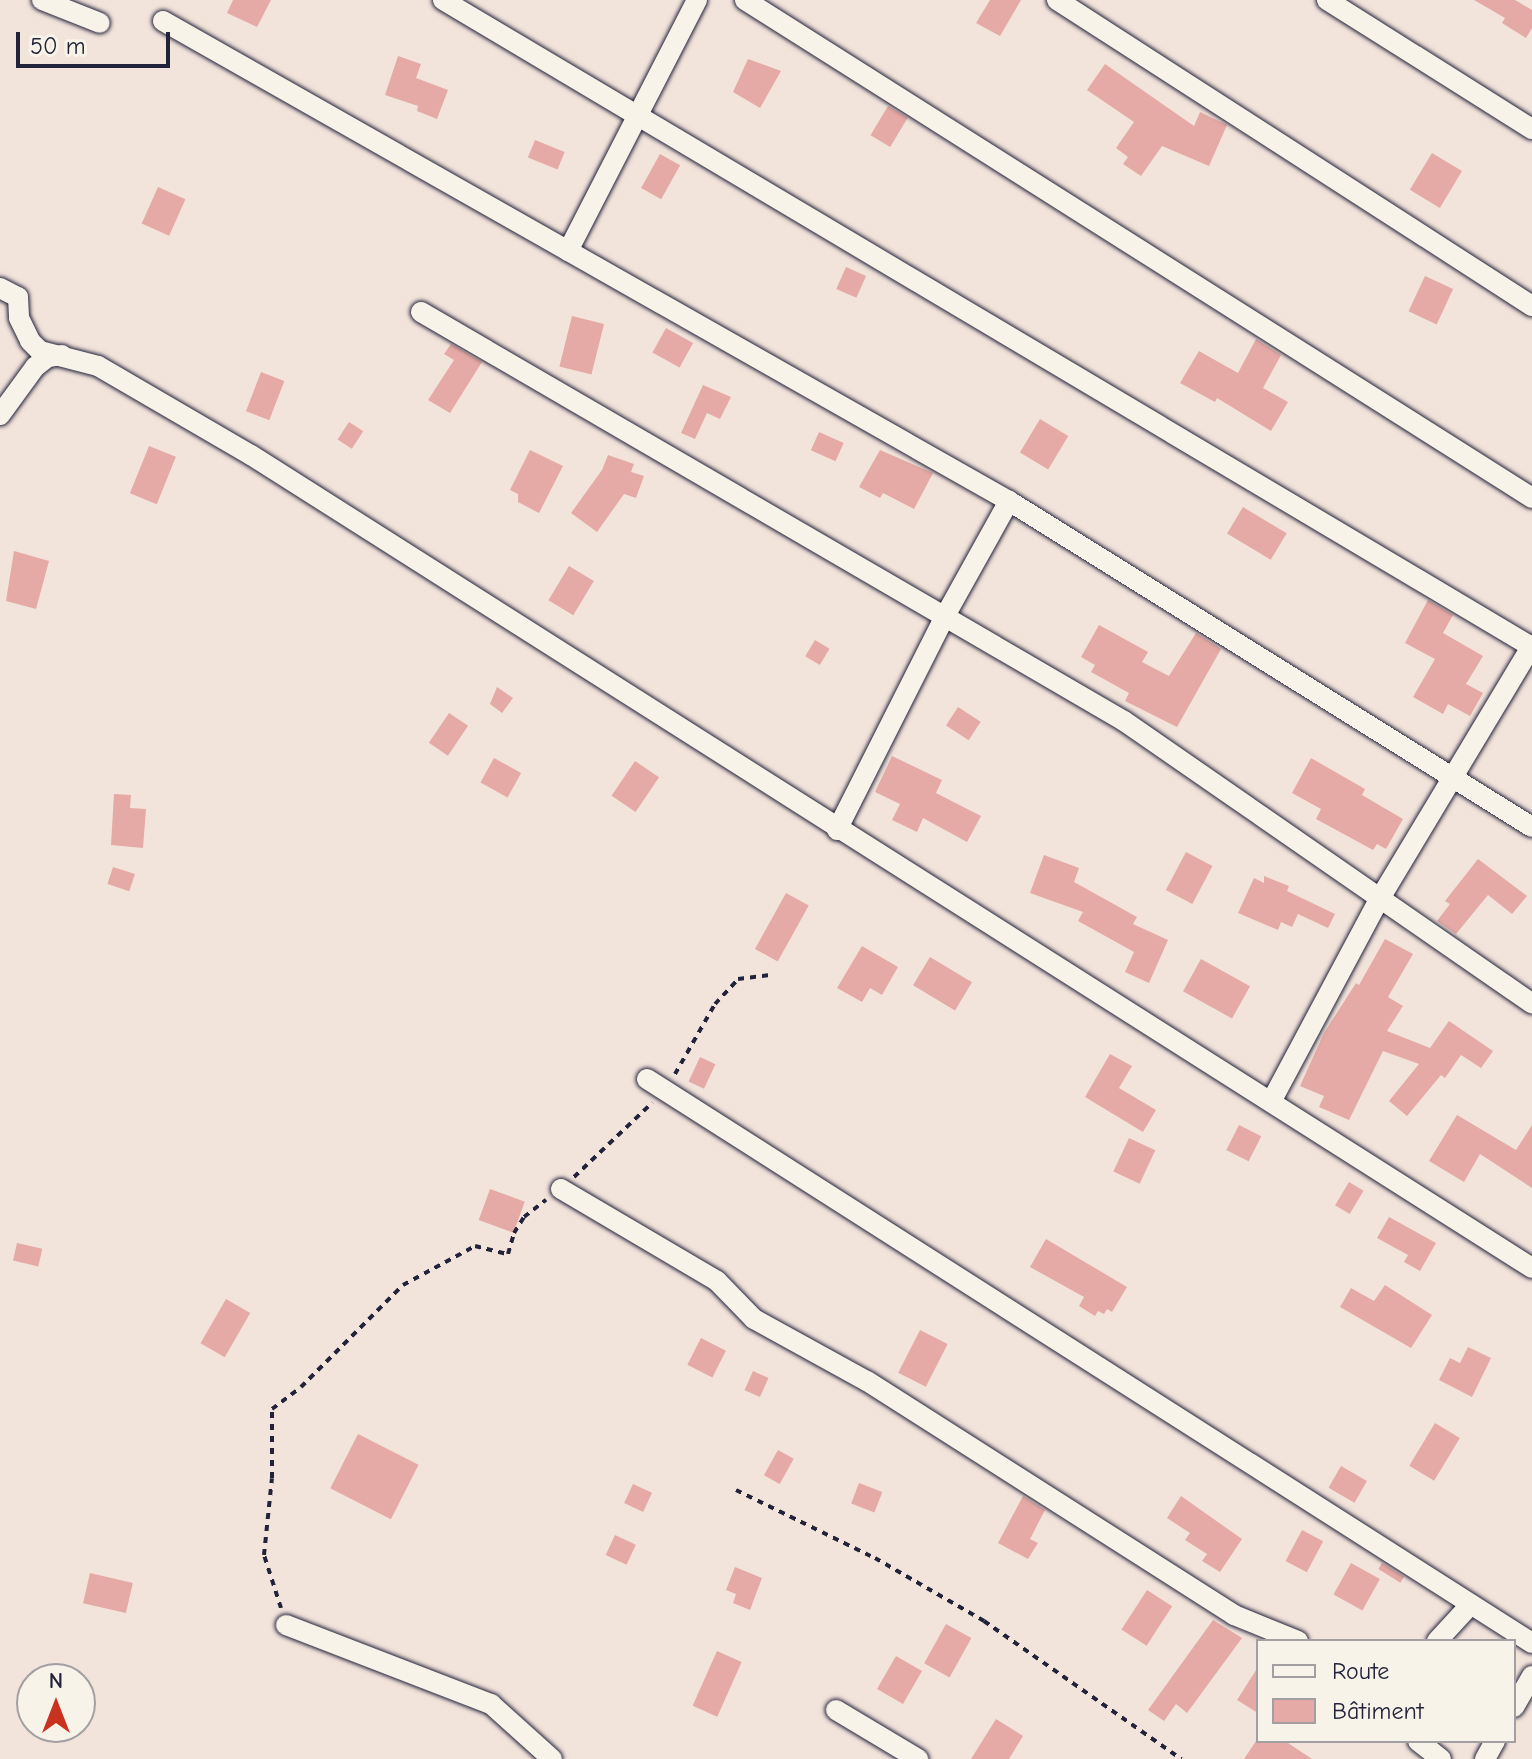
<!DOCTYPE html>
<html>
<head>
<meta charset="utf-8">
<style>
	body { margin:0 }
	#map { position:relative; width:1532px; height:1759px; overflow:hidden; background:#f3e4db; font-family:"Comic Neue",sans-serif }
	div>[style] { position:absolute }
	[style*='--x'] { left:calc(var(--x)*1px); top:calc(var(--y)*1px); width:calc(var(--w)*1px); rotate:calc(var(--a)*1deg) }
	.building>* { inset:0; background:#e5aaa5; transform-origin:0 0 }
	.path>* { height:4px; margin-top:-2px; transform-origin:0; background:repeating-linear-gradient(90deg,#22223b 0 6px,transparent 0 12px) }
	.roads { filter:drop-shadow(0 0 2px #22223b) drop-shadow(0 0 2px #22223b) }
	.street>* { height:20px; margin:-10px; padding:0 10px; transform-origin:10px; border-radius:10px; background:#f7f3e8 }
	span { translate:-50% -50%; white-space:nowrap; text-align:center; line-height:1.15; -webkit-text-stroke:8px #f7f3e8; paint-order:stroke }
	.legend { position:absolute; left:1256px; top:1639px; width:260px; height:104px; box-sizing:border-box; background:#f7f3e8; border:2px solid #a29fa3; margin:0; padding:10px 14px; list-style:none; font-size:24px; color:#22223b }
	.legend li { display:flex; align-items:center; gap:16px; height:40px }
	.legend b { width:40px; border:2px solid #a29fa3 }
	.north { position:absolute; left:16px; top:1663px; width:80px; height:80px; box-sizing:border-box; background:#f7f3e8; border:2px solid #a29fa3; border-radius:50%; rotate:0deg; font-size:22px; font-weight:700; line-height:32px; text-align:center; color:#22223b }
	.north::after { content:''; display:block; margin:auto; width:28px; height:36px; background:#c8321e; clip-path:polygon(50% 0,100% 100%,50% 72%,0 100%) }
	.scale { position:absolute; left:16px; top:32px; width:154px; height:36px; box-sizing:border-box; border:4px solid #22223b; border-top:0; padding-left:10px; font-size:24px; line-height:28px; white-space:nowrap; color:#22223b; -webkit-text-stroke:6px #f7f3e8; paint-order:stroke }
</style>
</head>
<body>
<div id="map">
	<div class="building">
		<i style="clip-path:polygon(233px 0,271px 0,257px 27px,227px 13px)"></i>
		<i style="clip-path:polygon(990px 0,1021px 0,1000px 36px,976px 23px)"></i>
		<i style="clip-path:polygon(1474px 0,1515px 0,1532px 10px,1532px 28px,1526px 38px,1502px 23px,1505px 18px)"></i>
		<i style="clip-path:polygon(398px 56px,421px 64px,416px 78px,448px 90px,437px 119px,417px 111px,418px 106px,385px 95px)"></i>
		<i style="clip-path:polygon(748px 59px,781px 71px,760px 108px,733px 92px)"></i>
		<i style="clip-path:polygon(1105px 64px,1194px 126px,1200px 112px,1227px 125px,1209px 166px,1162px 146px,1141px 176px,1123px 164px,1128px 157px,1116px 148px,1134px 122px,1087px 90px)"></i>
		<i style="left:888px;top:106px;width:23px;height:34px;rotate:31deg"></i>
		<i style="left:535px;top:140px;width:32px;height:19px;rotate:22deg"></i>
		<i style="left:1432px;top:153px;width:35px;height:43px;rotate:31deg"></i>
		<i style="left:660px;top:154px;width:23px;height:39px;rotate:29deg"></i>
		<i style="left:158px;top:187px;width:30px;height:40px;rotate:24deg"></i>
		<i style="left:846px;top:267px;width:22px;height:24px;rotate:24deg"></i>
		<i style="left:1425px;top:276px;width:31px;height:39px;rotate:25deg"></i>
		<i style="left:572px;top:316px;width:33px;height:52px;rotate:14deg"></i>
		<i style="left:666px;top:328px;width:31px;height:28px;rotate:29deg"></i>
		<i style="clip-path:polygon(1256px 339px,1281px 355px,1263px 388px,1288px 402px,1271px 431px,1217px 398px,1215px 402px,1180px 383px,1199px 351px,1238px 373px)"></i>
		<i style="clip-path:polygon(451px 344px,482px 362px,450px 413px,428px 400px,454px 360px,444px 354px)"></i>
		<i style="left:261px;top:372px;width:25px;height:42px;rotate:21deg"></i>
		<i style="clip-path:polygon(703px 385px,731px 397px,720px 419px,707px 413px,695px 439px,681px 433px)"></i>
		<i style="left:1040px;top:419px;width:33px;height:39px;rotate:31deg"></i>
		<i style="left:349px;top:422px;width:17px;height:21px;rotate:33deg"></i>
		<i style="left:819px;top:432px;width:27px;height:20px;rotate:24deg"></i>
		<i style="left:149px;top:446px;width:29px;height:51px;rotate:22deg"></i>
		<i style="clip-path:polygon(530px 450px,563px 466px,539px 513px,518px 502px,518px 494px,510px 490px)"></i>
		<i style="clip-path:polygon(880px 450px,933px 473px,914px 509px,883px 493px,880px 498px,859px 487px)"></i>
		<i style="clip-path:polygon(608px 455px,634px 464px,631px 472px,644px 476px,636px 498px,624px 494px,597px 532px,571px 513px,602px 470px)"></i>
		<i style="left:1243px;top:507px;width:51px;height:31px;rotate:31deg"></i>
		<i style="clip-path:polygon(14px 551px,49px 561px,36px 609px,6px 601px)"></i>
		<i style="left:569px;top:566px;width:29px;height:40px;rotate:31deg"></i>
		<i style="clip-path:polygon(1428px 600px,1453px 615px,1443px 633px,1483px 656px,1466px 684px,1483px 693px,1470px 716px,1448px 704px,1443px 714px,1413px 697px,1435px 659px,1405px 643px)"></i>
		<i style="clip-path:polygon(1099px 625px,1148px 652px,1142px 662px,1169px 676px,1196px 633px,1221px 649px,1177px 727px,1125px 701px,1129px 693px,1091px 672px,1095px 665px,1081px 657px)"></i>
		<i style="left:815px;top:640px;width:17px;height:19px;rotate:31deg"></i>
		<i style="clip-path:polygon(497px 687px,513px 698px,502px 713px,490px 704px)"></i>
		<i style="left:958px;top:707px;width:27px;height:22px;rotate:33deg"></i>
		<i style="left:449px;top:713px;width:23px;height:36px;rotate:34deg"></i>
		<i style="clip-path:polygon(892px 756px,942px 780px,936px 793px,981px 816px,967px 842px,923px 818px,917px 832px,892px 820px,900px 804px,875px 792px)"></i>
		<i style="left:494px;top:758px;width:31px;height:28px;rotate:29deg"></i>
		<i style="clip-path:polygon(1311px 758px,1365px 789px,1362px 795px,1403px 819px,1386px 849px,1377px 844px,1373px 850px,1316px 819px,1321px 809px,1292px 793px)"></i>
		<i style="left:635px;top:761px;width:29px;height:42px;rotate:34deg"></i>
		<i style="clip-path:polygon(114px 794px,131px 795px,130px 808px,146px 809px,143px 848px,111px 845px)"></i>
		<i style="left:1186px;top:852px;width:30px;height:43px;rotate:28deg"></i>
		<i style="clip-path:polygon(1044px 855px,1079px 868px,1074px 882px,1137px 917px,1133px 924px,1168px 940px,1149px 983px,1125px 972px,1134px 952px,1078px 921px,1083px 912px,1030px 893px)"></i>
		<i style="clip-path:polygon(1478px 859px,1527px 896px,1512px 914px,1488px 895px,1456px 934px,1437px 921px,1450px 904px,1445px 901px)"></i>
		<i style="left:113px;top:867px;width:23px;height:18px;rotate:18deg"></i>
		<i style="clip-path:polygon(1264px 876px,1289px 886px,1287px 891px,1335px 914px,1328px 928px,1298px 914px,1292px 927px,1281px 922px,1278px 930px,1238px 913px,1254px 878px,1264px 883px)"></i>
		<i style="left:786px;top:893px;width:26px;height:64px;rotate:29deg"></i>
		<i style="clip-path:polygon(1385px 939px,1413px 954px,1388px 997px,1403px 1006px,1387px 1031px,1430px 1048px,1449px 1021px,1493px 1051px,1481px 1068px,1461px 1055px,1445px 1078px,1441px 1075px,1407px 1116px,1389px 1101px,1419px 1064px,1383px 1051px,1349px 1120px,1319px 1107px,1324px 1096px,1300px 1086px,1324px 1033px,1356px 983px,1359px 985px)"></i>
		<i style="clip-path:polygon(862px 946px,898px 967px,882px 995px,870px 988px,862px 1002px,837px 988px)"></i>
		<i style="left:930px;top:957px;width:49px;height:33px;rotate:31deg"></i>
		<i style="left:1201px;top:959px;width:56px;height:37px;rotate:29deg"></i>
		<i style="clip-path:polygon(1110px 1054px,1132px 1066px,1119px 1088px,1156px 1110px,1143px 1132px,1085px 1097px)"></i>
		<i style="left:700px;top:1057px;width:17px;height:27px;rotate:25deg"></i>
		<i style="clip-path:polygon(1457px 1115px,1516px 1150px,1532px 1125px,1532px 1188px,1480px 1154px,1464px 1182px,1429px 1161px)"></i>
		<i style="left:1239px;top:1125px;width:25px;height:28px;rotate:27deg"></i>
		<i style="left:1129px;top:1138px;width:29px;height:37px;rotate:25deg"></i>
		<i style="left:1349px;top:1182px;width:17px;height:27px;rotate:31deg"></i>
		<i style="left:490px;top:1189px;width:37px;height:33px;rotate:20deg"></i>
		<i style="clip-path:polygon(1389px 1217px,1436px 1243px,1420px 1271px,1404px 1262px,1408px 1255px,1377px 1238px)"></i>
		<i style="clip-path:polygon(1046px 1239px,1127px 1287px,1112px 1312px,1107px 1309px,1104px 1314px,1098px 1311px,1095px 1316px,1079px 1306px,1084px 1297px,1030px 1267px)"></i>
		<i style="left:17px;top:1243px;width:26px;height:18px;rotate:13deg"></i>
		<i style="clip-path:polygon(1385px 1285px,1432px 1315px,1411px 1348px,1340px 1307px,1351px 1288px,1374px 1301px)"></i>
		<i style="left:226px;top:1299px;width:28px;height:51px;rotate:30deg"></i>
		<i style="left:920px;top:1330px;width:31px;height:48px;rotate:27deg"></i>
		<i style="left:701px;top:1338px;width:28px;height:30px;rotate:27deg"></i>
		<i style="clip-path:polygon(1468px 1347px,1491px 1358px,1472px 1397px,1439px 1380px,1450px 1358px,1460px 1363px)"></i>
		<i style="left:753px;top:1371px;width:17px;height:21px;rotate:24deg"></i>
		<i style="left:1435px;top:1423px;width:29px;height:50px;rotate:31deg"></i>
		<i style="left:358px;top:1434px;width:68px;height:61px;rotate:27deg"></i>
		<i style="left:778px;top:1450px;width:18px;height:29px;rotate:29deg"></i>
		<i style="left:1341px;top:1466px;width:30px;height:25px;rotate:30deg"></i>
		<i style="left:859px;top:1483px;width:25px;height:22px;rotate:21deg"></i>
		<i style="left:633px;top:1484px;width:21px;height:21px;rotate:25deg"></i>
		<i style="clip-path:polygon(1023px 1496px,1045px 1510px,1030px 1539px,1038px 1543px,1028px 1559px,998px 1543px)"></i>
		<i style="clip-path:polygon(1181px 1496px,1242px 1539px,1220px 1572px,1202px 1561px,1207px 1554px,1185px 1540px,1190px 1533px,1167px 1518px)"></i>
		<i style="left:1302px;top:1530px;width:24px;height:35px;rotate:28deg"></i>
		<i style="left:615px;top:1535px;width:23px;height:22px;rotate:25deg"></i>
		<i style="left:1351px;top:1563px;width:33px;height:36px;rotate:29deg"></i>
		<i style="left:1382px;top:1563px;width:26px;height:7px;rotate:32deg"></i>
		<i style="clip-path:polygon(735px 1567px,762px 1578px,750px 1610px,733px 1603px,736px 1594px,726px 1590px)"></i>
		<i style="left:90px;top:1573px;width:44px;height:31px;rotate:13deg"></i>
		<i style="left:1147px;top:1590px;width:30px;height:47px;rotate:33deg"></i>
		<i style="clip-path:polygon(1213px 1620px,1242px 1638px,1187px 1713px,1176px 1704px,1164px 1721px,1148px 1710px)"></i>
		<i style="left:946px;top:1624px;width:29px;height:45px;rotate:29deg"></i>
		<i style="left:717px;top:1651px;width:27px;height:60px;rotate:24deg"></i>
		<i style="left:896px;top:1656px;width:30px;height:38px;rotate:30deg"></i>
		<i style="clip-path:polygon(1258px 1667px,1258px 1713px,1237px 1700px)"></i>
		<i style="clip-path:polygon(996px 1719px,1023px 1736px,1009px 1759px,971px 1759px)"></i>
		<i style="clip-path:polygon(1256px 1741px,1285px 1741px,1312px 1759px,1244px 1759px)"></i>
	</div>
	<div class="path">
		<i style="--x:675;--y:1074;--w:81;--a:-60.3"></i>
		<i style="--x:715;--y:1004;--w:34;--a:-47"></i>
		<i style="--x:738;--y:979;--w:34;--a:-7"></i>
		<i style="--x:574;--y:1177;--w:108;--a:-43.5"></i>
		<i style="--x:736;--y:1490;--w:155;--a:26.1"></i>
		<i style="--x:875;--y:1558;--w:126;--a:30"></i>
		<i style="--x:984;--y:1621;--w:241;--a:35"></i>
		<i style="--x:281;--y:1608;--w:56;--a:-107.8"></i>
		<i style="--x:264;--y:1555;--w:77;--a:-84.1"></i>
		<i style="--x:272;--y:1478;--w:69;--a:-90"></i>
		<i style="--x:272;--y:1409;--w:36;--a:-37"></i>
		<i style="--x:301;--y:1387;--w:144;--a:-45"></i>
		<i style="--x:403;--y:1285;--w:82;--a:-28.4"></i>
		<i style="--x:475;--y:1246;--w:34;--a:14"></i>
		<i style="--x:508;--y:1254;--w:22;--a:-74"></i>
		<i style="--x:514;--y:1233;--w:19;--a:-58"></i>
		<i style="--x:524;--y:1217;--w:28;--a:-38"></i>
	</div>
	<div class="roads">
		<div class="street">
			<i style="--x:42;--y:0;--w:62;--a:21.6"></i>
			<i style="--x:443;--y:0;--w:1267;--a:30.72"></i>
			<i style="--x:745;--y:0;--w:931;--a:32.32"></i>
			<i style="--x:1057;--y:0;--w:565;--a:32.79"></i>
			<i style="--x:1327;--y:0;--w:242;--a:32.2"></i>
			<i style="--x:163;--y:21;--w:973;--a:29.57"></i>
			<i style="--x:1009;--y:501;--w:616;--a:31.94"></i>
			<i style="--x:568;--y:251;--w:282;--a:-62.8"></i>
			<i style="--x:0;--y:288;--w:20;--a:27"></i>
			<i style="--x:18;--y:297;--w:21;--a:87"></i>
			<i style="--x:19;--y:318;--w:25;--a:64"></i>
			<i style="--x:30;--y:341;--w:14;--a:45"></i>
			<i style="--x:40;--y:351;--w:60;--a:14.5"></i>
			<i style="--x:98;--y:366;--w:177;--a:30.2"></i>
			<i style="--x:251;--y:455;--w:1517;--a:32.4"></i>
			<i style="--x:421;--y:312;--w:813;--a:30.19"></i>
			<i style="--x:1124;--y:721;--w:496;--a:34.7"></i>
			<i style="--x:0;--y:415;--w:59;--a:-53.9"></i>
			<i style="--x:35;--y:367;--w:16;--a:-38"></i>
			<i style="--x:48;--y:357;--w:14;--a:-8"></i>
			<i style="--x:837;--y:830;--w:240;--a:-63.2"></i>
			<i style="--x:945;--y:616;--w:132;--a:-60.9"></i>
			<i style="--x:647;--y:1079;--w:1049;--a:32.51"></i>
			<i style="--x:1272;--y:1100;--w:227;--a:-61.9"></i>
			<i style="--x:1379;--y:900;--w:297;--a:-59"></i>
			<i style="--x:561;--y:1189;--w:181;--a:30.5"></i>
			<i style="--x:717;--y:1281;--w:53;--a:45.8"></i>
			<i style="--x:754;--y:1319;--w:129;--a:28.8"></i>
			<i style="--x:867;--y:1381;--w:435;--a:32.5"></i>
			<i style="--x:1234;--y:1615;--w:69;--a:22.1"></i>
			<i style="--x:286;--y:1625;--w:220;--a:21.1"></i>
			<i style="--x:491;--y:1704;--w:82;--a:42"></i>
			<i style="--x:1437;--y:1641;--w:50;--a:-47.4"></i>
			<i style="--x:1514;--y:1707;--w:36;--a:-60"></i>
			<i style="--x:836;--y:1710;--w:96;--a:30.9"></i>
			<i style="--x:1418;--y:1741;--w:29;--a:38"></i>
			<i style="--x:1485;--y:1759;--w:21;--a:-61"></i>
		</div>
	</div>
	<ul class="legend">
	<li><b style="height:10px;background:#f7f3e8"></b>Route</li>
	<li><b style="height:22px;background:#e5aaa5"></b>Bâtiment</li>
	</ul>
	<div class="north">N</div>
	<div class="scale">50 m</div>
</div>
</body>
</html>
